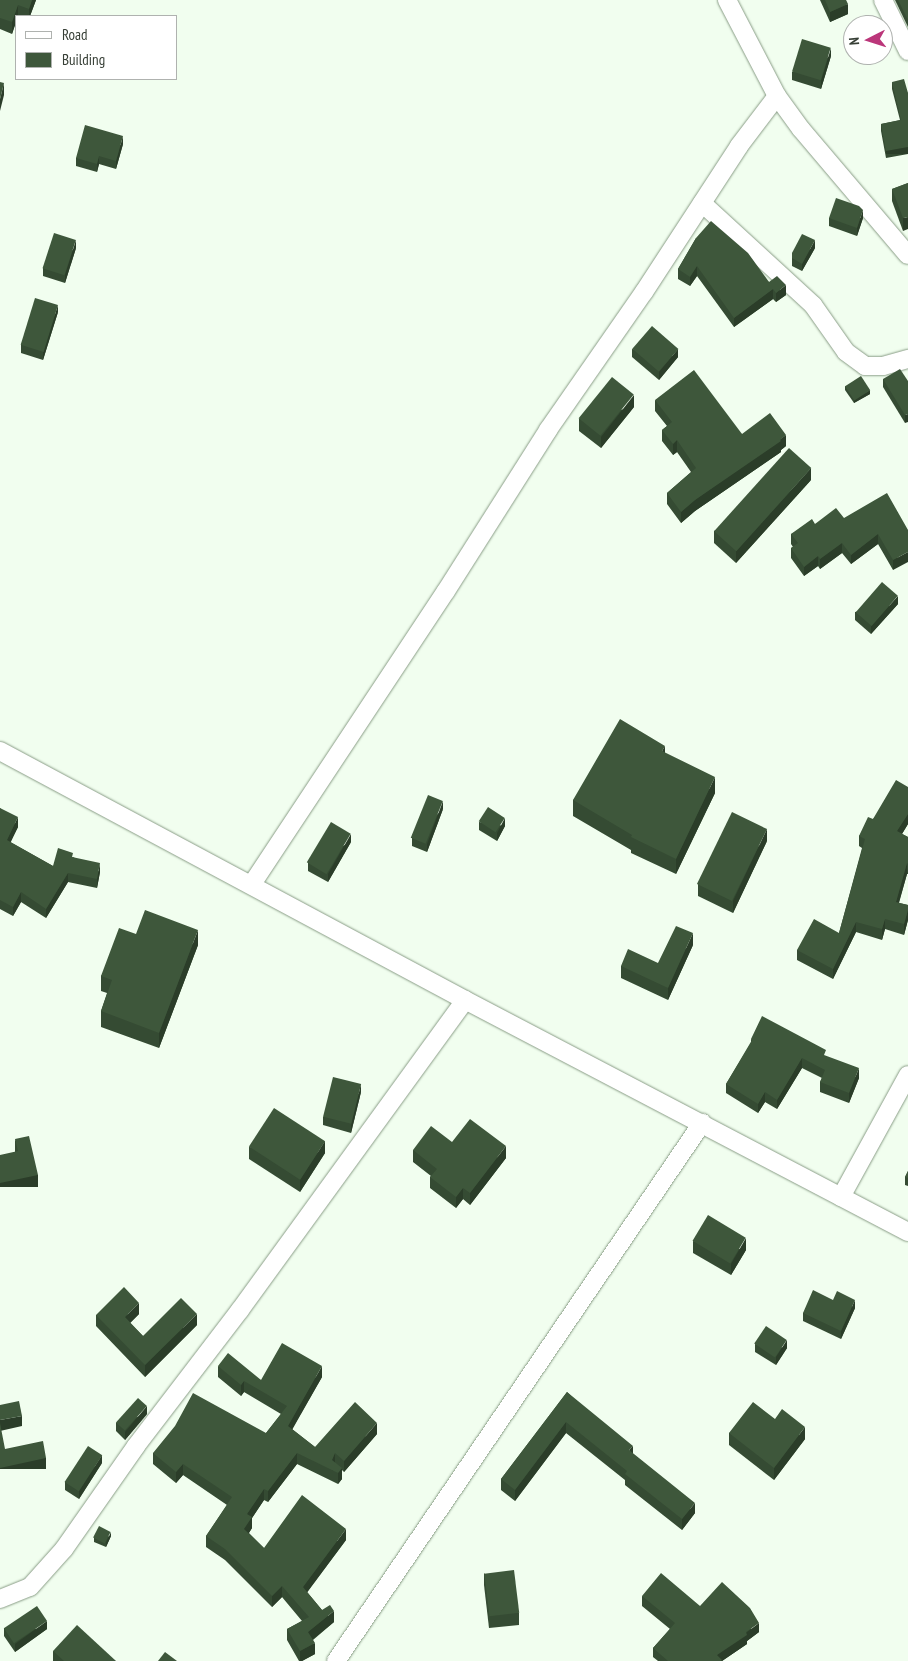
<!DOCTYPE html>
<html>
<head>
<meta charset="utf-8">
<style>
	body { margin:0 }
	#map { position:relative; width:908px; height:1661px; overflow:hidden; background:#f1feef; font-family:"PT Sans Narrow",sans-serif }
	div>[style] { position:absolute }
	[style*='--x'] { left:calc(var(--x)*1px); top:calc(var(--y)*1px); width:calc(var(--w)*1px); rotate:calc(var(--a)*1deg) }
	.roads { filter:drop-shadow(0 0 1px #899d86) drop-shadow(0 0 1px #899d86) }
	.minor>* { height:18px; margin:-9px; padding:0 9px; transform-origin:9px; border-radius:9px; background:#fff }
	.wall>* { inset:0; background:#354b33 }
	.shaded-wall>* { inset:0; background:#2b3d29; transform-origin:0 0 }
	.building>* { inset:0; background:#3e573b; transform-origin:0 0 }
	span { translate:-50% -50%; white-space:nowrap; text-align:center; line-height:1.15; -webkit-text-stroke:5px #fff; paint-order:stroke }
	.legend { position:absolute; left:15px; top:15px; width:162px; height:65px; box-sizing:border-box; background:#fff; border:1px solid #afb2af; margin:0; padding:6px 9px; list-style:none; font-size:15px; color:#373f36 }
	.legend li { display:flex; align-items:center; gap:10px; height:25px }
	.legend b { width:25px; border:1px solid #afb2af }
	.north { position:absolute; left:843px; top:15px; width:50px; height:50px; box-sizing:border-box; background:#fff; border:1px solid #afb2af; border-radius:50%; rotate:265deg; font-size:14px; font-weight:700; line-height:20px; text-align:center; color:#373f36 }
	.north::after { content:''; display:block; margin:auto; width:18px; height:22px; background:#bb367a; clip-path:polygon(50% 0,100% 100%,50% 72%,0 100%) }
</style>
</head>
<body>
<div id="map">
	<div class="roads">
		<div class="minor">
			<i style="--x:727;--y:0;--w:108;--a:62.5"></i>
			<i style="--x:777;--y:96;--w:41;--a:54"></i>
			<i style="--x:801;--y:129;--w:165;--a:49.7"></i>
			<i style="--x:883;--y:0;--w:57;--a:63.9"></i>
			<i style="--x:702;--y:203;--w:151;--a:42.6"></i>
			<i style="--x:813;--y:305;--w:57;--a:54.9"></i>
			<i style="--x:846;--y:352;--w:24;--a:36"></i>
			<i style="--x:865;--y:366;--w:18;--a:0"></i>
			<i style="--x:883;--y:366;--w:26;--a:-16"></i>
			<i style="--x:0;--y:751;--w:527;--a:28.17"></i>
			<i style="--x:465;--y:1000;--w:500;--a:27.64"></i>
			<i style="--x:252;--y:884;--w:351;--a:-56.5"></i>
			<i style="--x:446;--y:591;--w:191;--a:-57.6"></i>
			<i style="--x:548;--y:430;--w:168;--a:-55.2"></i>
			<i style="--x:644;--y:292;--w:174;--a:-56.9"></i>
			<i style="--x:739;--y:146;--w:63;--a:-52.8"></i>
			<i style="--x:841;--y:1197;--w:139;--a:-61.2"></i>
			<i style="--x:0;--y:1599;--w:32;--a:-22"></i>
			<i style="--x:30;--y:1587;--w:51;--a:-48.2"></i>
			<i style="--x:64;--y:1549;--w:126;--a:-55"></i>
			<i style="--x:136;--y:1446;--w:171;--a:-52.6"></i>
			<i style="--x:240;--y:1310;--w:383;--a:-54"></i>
			<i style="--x:336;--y:1661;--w:651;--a:-55.77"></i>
		</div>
	</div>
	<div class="wall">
		<i style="clip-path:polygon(0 0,36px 0,30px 16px,16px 16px,16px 22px,12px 34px,0 29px)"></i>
		<i style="clip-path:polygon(820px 0,846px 0,848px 14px,830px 22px)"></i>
		<i style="clip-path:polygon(895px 0,908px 0,908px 27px)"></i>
		<i style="clip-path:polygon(831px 56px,821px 89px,792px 80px,792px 72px)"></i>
		<i style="clip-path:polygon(892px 82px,908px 93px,908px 154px,886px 158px,881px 131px,881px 124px,900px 120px,892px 89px)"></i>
		<i style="clip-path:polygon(123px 144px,116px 169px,99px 164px,97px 172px,76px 166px,76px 158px)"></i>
		<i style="clip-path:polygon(908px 183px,903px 231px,892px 201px,892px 189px)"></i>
		<i style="clip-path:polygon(829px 218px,863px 218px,857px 236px,829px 226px)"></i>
		<i style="clip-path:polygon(696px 238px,769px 282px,786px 295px,776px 302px,773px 299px,734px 327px,697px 276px,690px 286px,678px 279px,678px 269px)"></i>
		<i style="clip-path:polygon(76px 248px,65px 283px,43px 276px,43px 268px)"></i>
		<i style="clip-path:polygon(815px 248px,802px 271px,792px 266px,792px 253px)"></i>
		<i style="clip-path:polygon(58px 312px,43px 360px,21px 353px,21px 345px)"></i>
		<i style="clip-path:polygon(632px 349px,678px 357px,659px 380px,632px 357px)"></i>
		<i style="clip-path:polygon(883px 379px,908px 381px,905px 423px,883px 387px)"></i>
		<i style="clip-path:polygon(845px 386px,870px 394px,854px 403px,845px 390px)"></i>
		<i style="clip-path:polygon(655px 400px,742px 434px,786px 446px,781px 450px,781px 452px,695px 511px,681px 523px,667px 504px,667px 493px,691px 472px,677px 452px,673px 455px,662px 441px,662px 430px,667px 426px,655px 411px)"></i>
		<i style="clip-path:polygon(634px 407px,601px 448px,579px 431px,579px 419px)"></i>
		<i style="clip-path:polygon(811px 480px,736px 563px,714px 543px,714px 531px)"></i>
		<i style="clip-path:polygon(844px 518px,908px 530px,893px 570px,878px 544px,851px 564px,842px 553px,820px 569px,818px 566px,804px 576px,791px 558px,791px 548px,793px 547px,791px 544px,791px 534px,815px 524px)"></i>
		<i style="clip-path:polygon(898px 604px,871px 634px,855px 620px,855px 612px)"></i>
		<i style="clip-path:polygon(665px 753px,715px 793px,676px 874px,631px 853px,631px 850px,573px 816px,573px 800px)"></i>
		<i style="clip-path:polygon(908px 787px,908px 824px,902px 834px,908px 837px,908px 874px,907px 874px,899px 903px,908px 905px,908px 920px,904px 935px,885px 929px,882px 940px,856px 932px,833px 979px,797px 960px,797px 950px,839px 933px,862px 848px,859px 846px,859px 836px,873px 819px)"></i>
		<i style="clip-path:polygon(0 808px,18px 827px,10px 842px,53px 866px,73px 857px,100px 872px,97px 888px,68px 882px,46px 918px,21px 902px,13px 916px,0 909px)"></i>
		<i style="clip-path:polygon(443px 809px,427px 852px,412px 846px,412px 838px)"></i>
		<i style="clip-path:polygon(479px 822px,505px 826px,497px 841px,479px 830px)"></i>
		<i style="clip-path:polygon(767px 841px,733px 913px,698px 896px,698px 884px)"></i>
		<i style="clip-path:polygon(351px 842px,328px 882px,308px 871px,308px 863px)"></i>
		<i style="clip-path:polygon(136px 934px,198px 945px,159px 1048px,101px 1027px,101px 1011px,107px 993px,101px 991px,101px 976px)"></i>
		<i style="clip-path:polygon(693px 945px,668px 1000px,621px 978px,621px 966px,658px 963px)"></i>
		<i style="clip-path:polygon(751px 1039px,859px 1078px,849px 1103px,820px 1092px,820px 1082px,822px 1078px,802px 1068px,777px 1109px,765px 1102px,758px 1113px,726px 1093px,726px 1084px,751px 1043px)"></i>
		<i style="clip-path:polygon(361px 1092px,351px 1133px,323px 1125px,323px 1117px)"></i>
		<i style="clip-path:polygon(15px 1139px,38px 1187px,15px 1152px)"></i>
		<i style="clip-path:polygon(249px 1147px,325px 1153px,300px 1192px,249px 1159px)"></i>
		<i style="clip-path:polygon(413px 1150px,506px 1158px,470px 1205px,463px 1199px,456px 1208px,430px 1188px,430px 1177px,431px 1176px,413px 1162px)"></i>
		<i style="clip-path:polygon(908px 1171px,908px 1186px,905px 1185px,905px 1177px)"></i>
		<i style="clip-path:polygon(693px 1241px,746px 1250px,731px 1275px,693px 1253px)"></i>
		<i style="clip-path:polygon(833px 1300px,855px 1308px,841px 1339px,803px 1321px,803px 1313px)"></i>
		<i style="clip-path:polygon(139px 1314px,130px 1323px,143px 1336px,197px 1325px,145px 1377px,96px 1326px,96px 1315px)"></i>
		<i style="clip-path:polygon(755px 1344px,787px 1348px,776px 1365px,755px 1352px)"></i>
		<i style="clip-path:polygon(218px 1366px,261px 1380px,322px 1377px,292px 1429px,315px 1447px,377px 1434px,344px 1472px,342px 1470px,342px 1479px,338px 1484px,297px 1464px,268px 1502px,264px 1500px,252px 1518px,252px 1528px,249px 1533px,264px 1548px,346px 1540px,307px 1592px,322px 1610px,334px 1622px,313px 1640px,315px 1654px,302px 1661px,299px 1661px,287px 1640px,287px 1629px,302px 1621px,282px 1597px,272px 1607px,225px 1560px,206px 1547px,206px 1536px,227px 1505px,183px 1475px,176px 1483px,153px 1464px,153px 1453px,266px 1433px,281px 1414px,244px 1392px,241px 1396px,218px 1377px)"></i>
		<i style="clip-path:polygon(567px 1392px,695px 1513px,682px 1530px,625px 1485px,625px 1480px,566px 1433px,515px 1501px,501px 1490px,501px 1479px)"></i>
		<i style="clip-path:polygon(147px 1414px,125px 1440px,116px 1431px,116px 1423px)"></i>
		<i style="clip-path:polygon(775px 1419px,805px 1439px,774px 1480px,729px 1445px,729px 1433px)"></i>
		<i style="clip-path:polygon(102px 1463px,79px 1499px,65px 1490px,65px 1482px)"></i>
		<i style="clip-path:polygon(111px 1536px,106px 1547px,94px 1542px,94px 1538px)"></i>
		<i style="clip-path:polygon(484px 1573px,519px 1613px,519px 1625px,489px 1628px,484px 1585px)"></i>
		<i style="clip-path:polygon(642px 1596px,700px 1606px,759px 1632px,747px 1641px,747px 1644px,722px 1661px,658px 1661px,653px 1657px,653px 1648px,670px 1629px,642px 1606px)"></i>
		<i style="clip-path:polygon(4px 1628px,47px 1629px,15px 1652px,4px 1636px)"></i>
		<i style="clip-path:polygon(53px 1651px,116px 1661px,53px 1661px)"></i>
	</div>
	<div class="shaded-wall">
		<i style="clip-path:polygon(32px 0,36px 0,30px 16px,29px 16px,29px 9px)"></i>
		<i style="clip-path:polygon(848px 4px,848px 14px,830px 22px,830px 12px)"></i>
		<i style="clip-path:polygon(18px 5px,18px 16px,16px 16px,16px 22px,12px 34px,12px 22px)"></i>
		<i style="clip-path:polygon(831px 48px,831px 56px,821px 89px,821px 81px)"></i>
		<i style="clip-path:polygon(4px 83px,4px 95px,0 111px,0 99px)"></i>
		<i style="clip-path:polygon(123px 136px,123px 144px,116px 169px,116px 161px)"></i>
		<i style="left:908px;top:147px;width:7px;height:22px;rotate:90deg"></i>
		<i style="clip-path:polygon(99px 156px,99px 164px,97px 172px,97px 164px)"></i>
		<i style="clip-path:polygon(863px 210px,863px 218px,857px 236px,857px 228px)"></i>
		<i style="clip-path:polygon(908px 217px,908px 229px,903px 231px,903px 218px)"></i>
		<i style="clip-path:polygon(76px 240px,76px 248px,65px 283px,65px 275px)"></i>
		<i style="clip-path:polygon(815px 240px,815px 248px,802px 271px,802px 264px)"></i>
		<i style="clip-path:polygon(697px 266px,697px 276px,690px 286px,690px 277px)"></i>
		<i style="clip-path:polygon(786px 285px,786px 295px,776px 302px,776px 293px)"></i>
		<i style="clip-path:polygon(773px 289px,773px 299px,734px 327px,734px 318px)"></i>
		<i style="clip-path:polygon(58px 305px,58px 312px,43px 360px,43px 352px)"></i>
		<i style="clip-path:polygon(678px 349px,678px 357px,659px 380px,659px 372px)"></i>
		<i style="clip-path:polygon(870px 390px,870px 394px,854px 403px,854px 399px)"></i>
		<i style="clip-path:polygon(634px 395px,634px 407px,601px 448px,601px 437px)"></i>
		<i style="clip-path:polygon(908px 414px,908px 422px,905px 423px,905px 415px)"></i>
		<i style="clip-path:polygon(786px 435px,786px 446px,781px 450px,781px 452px,695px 511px,681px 523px,681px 512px,695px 500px)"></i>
		<i style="clip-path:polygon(677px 440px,677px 452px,673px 455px,673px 444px)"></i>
		<i style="clip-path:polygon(811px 468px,811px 480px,736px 563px,736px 551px)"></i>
		<i style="clip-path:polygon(878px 534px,878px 544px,851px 564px,851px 555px)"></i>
		<i style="clip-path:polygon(842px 543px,842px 553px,820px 569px,820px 559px)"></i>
		<i style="clip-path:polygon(908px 552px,908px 562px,893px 570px,893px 560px)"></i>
		<i style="clip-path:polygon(818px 556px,818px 566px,804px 576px,804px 567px)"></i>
		<i style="clip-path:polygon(898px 596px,898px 604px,871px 634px,871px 626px)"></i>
		<i style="clip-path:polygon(665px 746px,665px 761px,662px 751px)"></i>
		<i style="clip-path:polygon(715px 777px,715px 793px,676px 874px,676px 859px)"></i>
		<i style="clip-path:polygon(443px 801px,443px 809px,427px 852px,427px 844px)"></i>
		<i style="clip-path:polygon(908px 814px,908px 824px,897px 842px,897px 831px)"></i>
		<i style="clip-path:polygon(18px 817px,18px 827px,7px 850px,7px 840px)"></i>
		<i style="clip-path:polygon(505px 818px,505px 826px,497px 841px,497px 833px)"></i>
		<i style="clip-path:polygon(767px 829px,767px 841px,733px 913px,733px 901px)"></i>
		<i style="clip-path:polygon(351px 834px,351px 842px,328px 882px,328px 874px)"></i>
		<i style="clip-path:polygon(100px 863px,100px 872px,97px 888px,97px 879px)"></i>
		<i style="clip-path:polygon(907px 863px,907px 874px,896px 912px,896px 902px)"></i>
		<i style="clip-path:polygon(68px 873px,68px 882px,46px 918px,46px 909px)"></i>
		<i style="clip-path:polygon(21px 892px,21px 902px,13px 916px,13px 907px)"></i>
		<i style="clip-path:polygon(908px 910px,908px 920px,904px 935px,904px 924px)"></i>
		<i style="clip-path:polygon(885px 919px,885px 929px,882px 940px,882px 929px)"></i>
		<i style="clip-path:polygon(856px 922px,856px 932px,833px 979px,833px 969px)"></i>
		<i style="clip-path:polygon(198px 930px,198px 945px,159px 1048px,159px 1033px)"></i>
		<i style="clip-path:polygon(693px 933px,693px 945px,668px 1000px,668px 988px)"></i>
		<i style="clip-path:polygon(802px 1058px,802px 1068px,777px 1109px,777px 1100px)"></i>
		<i style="clip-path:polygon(859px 1068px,859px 1078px,849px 1103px,849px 1093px)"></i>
		<i style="clip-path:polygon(361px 1084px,361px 1092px,351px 1133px,351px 1125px)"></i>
		<i style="clip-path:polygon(765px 1092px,765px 1102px,758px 1113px,758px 1104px)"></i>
		<i style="clip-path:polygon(325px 1141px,325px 1153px,300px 1192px,300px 1180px)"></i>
		<i style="clip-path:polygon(506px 1146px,506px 1158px,470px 1205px,470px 1193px)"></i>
		<i style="left:38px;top:1175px;width:12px;height:39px;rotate:90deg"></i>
		<i style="clip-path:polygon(463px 1188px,463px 1199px,456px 1208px,456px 1197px)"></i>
		<i style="clip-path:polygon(746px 1238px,746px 1250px,731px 1275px,731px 1264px)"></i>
		<i style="clip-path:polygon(855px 1300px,855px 1308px,841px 1339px,841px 1331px)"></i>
		<i style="clip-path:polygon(139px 1303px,139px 1314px,125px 1328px,125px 1317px)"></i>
		<i style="clip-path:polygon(197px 1314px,197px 1325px,145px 1377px,145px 1365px)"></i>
		<i style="clip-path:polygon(787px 1340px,787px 1348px,776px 1365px,776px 1357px)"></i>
		<i style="clip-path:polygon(322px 1366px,322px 1377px,288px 1437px,288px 1426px)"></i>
		<i style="clip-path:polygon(244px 1381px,244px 1392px,241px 1396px,241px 1385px)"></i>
		<i style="clip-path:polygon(147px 1406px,147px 1414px,125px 1440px,125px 1432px)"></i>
		<i style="clip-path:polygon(22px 1416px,22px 1426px,0 1431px,0 1420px)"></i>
		<i style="clip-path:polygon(566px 1422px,566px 1433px,515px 1501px,515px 1490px)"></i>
		<i style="clip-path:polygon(377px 1423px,377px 1434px,344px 1472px,344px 1461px)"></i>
		<i style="clip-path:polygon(805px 1427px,805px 1439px,774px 1480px,774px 1468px)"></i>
		<i style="clip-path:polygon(633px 1446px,633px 1457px,629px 1450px)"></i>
		<i style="clip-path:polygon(297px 1453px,297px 1464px,268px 1502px,268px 1491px)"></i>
		<i style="clip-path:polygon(335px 1453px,335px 1464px,332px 1471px,332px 1460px)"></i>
		<i style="clip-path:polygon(102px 1455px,102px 1463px,79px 1499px,79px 1491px)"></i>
		<i style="left:46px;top:1458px;width:11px;height:47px;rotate:90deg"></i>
		<i style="clip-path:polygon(183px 1464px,183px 1475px,176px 1483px,176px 1472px)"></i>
		<i style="clip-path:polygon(342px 1468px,342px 1479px,338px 1484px,338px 1473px)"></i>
		<i style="clip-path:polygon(264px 1489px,264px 1500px,252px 1518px,252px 1528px,244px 1540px,244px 1529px,247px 1514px)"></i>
		<i style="clip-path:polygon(695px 1503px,695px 1513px,682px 1530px,682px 1519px)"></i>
		<i style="clip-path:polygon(346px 1529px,346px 1540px,303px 1598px,303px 1587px)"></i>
		<i style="clip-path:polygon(111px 1532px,111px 1536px,106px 1547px,106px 1543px)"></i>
		<i style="clip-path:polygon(282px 1586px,282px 1597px,272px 1607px,272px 1596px)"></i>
		<i style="clip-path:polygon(334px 1611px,334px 1622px,308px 1643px,308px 1632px)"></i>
		<i style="clip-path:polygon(47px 1621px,47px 1629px,15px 1652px,15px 1644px)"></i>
		<i style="clip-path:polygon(759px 1623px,759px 1632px,747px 1641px,747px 1644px,722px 1661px,717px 1661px,717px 1655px)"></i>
		<i style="clip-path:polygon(315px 1643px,315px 1654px,302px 1661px,300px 1661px,300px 1651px)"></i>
	</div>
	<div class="building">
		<i style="clip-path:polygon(0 0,32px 0,29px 9px,18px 5px,12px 22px,0 18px)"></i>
		<i style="clip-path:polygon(825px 0,846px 0,848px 4px,830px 12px)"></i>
		<i style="clip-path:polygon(898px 0,908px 0,908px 20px)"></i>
		<i style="left:802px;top:39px;width:30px;height:34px;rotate:17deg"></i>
		<i style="clip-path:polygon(904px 79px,908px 93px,908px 147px,886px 151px,881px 124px,901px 120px,892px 82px)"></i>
		<i style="clip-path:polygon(0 82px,4px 83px,0 99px)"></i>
		<i style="clip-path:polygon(85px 125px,123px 136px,116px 161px,99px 156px,97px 164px,76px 158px)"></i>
		<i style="clip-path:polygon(908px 183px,908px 217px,903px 218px,892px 189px)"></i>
		<i style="clip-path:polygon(836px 198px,859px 206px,863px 210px,857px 228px,829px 218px)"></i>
		<i style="clip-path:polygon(711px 221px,748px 253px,769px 282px,777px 276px,786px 285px,776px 293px,773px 289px,734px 318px,697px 266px,690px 277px,678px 269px,696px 238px)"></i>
		<i style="left:54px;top:233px;width:23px;height:37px;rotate:18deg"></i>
		<i style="clip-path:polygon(802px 234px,815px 240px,802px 264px,792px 258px,792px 253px)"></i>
		<i style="left:35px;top:298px;width:24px;height:49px;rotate:17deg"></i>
		<i style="left:652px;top:326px;width:35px;height:30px;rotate:41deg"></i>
		<i style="clip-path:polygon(900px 369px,908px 381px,908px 414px,905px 415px,883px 379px)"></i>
		<i style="clip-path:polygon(694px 370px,742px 434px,770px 413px,786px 435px,780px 440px,781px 441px,695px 500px,681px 512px,667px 493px,696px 468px,677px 440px,673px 444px,662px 430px,672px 422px,655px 400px)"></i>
		<i style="left:861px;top:376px;width:17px;height:19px;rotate:57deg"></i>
		<i style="left:612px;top:377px;width:28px;height:53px;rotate:39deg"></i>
		<i style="left:789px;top:448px;width:30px;height:112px;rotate:42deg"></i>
		<i style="clip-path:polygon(887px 493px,908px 530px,908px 552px,893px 560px,878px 534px,851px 555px,842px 543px,820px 559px,818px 556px,804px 567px,791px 548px,798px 543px,791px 534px,812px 519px,815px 524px,836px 508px,844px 518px)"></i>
		<i style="left:882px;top:582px;width:21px;height:40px;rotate:41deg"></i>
		<i style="clip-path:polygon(620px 719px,665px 746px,662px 751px,715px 777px,676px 859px,631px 837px,632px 835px,573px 800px)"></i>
		<i style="clip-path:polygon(896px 780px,908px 787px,908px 814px,897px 831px,908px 837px,908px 864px,907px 863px,896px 902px,908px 905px,908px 910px,904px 924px,885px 919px,882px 929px,856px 922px,833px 969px,797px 950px,814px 919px,839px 933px,865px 839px,859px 836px,868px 817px,873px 819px)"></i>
		<i style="left:428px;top:795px;width:16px;height:46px;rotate:22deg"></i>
		<i style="left:488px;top:807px;width:20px;height:17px;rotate:33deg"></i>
		<i style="clip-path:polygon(0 808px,18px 817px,7px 840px,53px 866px,58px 848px,73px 853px,72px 857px,100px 863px,97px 879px,68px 873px,46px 909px,21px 892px,13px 907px,0 900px)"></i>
		<i style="left:732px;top:812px;width:39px;height:80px;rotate:26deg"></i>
		<i style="left:331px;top:822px;width:23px;height:47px;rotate:31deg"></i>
		<i style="clip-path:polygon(145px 910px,198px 930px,159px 1033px,101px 1011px,112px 980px,101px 976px,119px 928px,136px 934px)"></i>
		<i style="clip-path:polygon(676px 926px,693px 933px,668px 988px,621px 966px,628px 949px,658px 963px)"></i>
		<i style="clip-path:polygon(762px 1016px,826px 1050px,824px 1055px,859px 1068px,849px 1093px,820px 1082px,825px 1070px,802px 1058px,777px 1100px,765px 1092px,758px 1104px,726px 1084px,752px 1040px,751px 1039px)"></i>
		<i style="left:333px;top:1077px;width:29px;height:41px;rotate:14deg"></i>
		<i style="left:274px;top:1108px;width:61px;height:46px;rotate:33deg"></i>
		<i style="clip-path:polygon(470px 1119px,506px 1146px,470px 1193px,463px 1188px,456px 1197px,430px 1177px,437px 1169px,413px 1150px,431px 1126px,452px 1142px)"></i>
		<i style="clip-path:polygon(29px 1136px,38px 1175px,0 1183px,0 1155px,18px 1151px,15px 1139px)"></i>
		<i style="clip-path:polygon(908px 1171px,908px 1178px,905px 1177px)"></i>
		<i style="left:708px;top:1215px;width:44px;height:30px;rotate:31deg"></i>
		<i style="clip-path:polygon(124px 1287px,139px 1303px,125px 1317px,143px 1336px,181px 1298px,197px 1314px,145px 1365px,96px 1315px)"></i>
		<i style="clip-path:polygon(813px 1290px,833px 1300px,837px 1291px,855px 1300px,841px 1331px,803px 1313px)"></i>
		<i style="left:766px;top:1326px;width:25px;height:21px;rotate:34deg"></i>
		<i style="clip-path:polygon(282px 1343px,322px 1366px,288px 1426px,315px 1447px,355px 1402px,377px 1423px,344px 1461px,335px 1453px,332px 1460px,342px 1468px,338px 1473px,297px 1453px,268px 1491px,264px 1489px,247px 1514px,252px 1517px,244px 1529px,264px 1548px,302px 1495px,346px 1529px,303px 1587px,322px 1610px,330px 1605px,334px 1611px,308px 1632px,315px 1643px,300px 1651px,287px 1629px,309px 1617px,282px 1586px,272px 1596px,225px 1549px,206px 1536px,232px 1497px,183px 1464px,176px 1472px,153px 1453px,175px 1426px,193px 1393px,266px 1433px,287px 1406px,244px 1381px,241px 1385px,218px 1366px,228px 1353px,261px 1380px)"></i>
		<i style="clip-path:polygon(567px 1392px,633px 1446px,629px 1450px,695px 1503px,682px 1519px,625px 1474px,627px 1471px,566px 1422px,515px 1490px,501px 1479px)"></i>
		<i style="left:138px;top:1398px;width:12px;height:33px;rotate:42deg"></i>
		<i style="clip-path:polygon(19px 1401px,22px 1416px,0 1420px,0 1405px)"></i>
		<i style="clip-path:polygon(753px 1402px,775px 1419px,782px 1409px,805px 1427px,774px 1468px,729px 1433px)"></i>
		<i style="clip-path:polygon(0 1423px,5px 1449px,43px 1441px,46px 1458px,0 1468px)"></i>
		<i style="left:88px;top:1446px;width:17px;height:43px;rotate:33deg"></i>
		<i style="left:99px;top:1526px;width:13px;height:13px;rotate:27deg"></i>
		<i style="left:514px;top:1570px;width:43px;height:30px;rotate:83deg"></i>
		<i style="clip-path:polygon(661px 1573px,700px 1606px,722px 1582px,750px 1608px,759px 1623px,746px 1632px,747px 1635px,717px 1655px,722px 1660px,721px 1661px,668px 1661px,653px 1648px,675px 1623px,642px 1596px)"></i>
		<i style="left:37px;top:1606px;width:18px;height:40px;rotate:56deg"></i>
		<i style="clip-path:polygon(77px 1625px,116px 1661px,64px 1661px,53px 1651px)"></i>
		<i style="clip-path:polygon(165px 1652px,177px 1661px,158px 1661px)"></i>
	</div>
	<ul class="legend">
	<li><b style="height:6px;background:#fff"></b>Road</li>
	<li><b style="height:14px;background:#3e573b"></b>Building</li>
	</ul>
	<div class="north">N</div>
</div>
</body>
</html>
